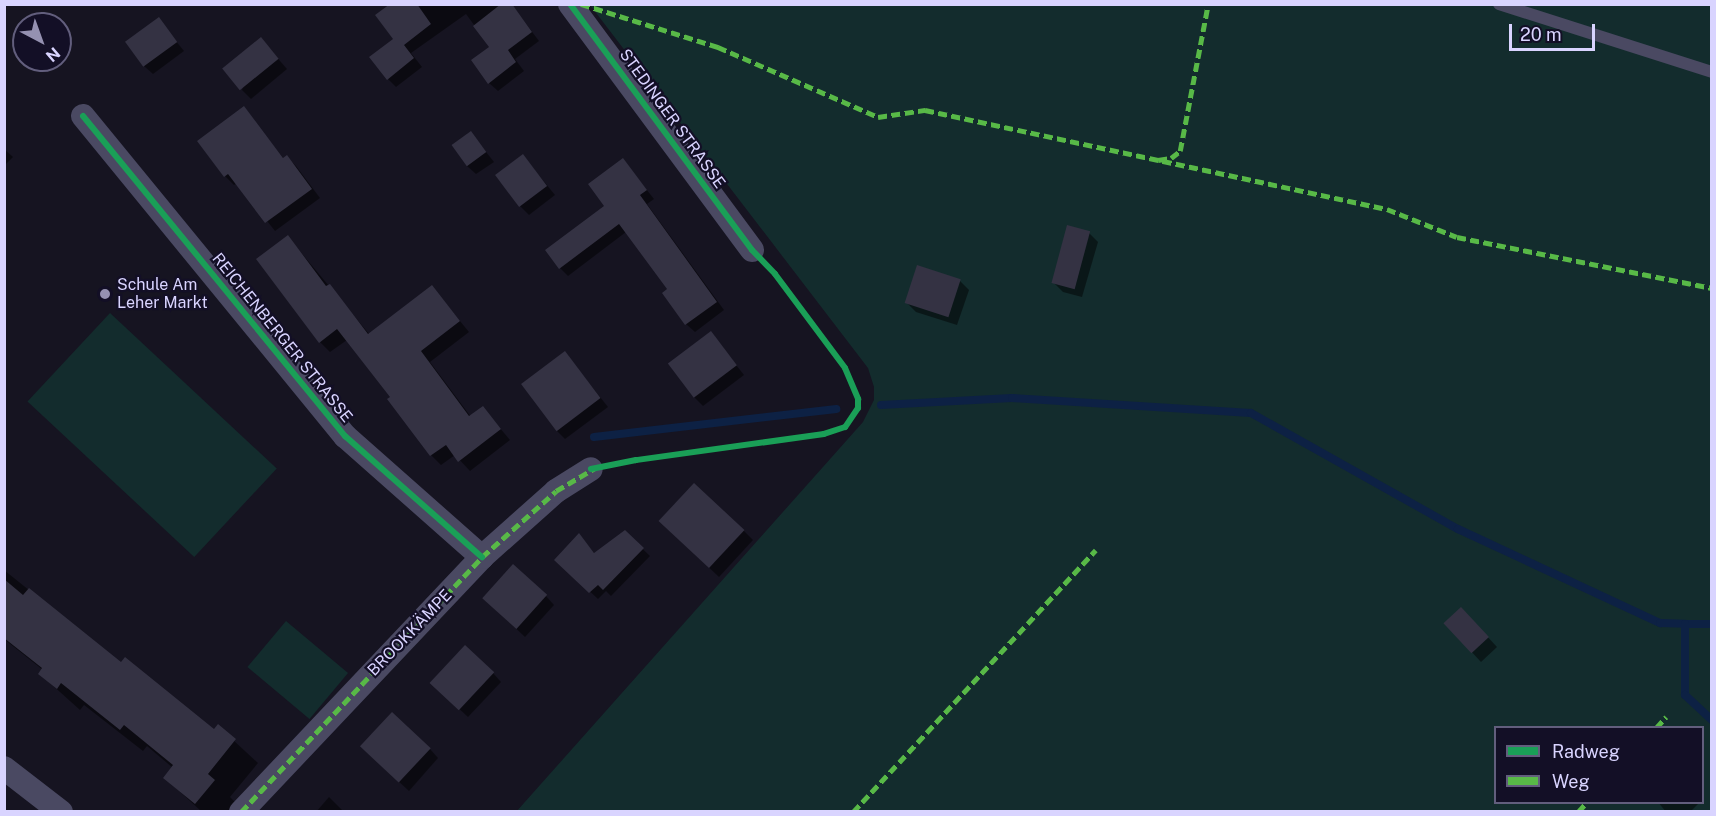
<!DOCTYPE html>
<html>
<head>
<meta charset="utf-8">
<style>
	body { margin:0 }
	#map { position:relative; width:1716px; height:816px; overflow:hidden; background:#161421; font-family:"Public Sans",sans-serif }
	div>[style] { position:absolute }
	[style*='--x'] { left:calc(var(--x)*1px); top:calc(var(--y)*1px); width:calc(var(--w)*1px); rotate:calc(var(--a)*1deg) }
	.green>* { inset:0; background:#132c2d; transform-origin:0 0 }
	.shadow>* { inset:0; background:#0007 }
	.stream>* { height:8px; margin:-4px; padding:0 4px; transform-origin:4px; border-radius:4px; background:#0d2144 }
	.building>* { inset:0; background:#343243; transform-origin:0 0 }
	.lane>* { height:12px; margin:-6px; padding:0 6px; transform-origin:6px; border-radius:6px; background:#4a4962 }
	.street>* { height:24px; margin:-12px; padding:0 12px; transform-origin:12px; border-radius:12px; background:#4a4962 }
	.quiet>* { height:4.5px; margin-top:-2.25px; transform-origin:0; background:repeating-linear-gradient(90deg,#58b947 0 9px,transparent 0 13.5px) }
	.cycleway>* { height:6px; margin:-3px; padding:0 3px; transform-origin:3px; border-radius:3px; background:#1a9f57 }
	.dots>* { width:16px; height:16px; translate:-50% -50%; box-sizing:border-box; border:3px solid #130f26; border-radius:50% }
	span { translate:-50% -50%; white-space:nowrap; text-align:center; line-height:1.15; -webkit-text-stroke:4.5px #130f26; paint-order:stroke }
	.street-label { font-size:16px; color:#d9d4ff }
	.poi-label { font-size:16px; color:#d9d4ff }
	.left { translate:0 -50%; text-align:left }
	.frame { position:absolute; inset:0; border:6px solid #d9d4ff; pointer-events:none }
	.legend { position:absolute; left:1494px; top:726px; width:210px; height:78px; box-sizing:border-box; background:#130f26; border:2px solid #625e7d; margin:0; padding:8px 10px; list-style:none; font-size:18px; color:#d9d4ff }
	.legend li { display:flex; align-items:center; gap:12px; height:30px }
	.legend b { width:30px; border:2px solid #625e7d }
	.north { position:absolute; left:12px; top:12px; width:60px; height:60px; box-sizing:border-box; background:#130f26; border:2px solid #625e7d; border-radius:50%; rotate:139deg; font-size:16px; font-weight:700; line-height:24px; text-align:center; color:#d9d4ff }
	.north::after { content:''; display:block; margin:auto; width:21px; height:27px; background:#9591b1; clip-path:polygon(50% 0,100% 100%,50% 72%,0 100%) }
	.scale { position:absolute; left:1509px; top:24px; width:86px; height:27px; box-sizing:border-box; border:3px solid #d9d4ff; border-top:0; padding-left:8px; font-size:18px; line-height:21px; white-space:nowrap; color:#d9d4ff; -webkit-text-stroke:4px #130f26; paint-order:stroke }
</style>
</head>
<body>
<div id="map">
	<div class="green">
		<i style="clip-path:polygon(evenodd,590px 5px,1711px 5px,1711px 811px,516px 812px,863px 422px,874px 400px,874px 387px,868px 368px,590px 5px,1496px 728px,1702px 728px,1702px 802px,1496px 802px,1496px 728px)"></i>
		<i style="left:110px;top:313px;width:228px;height:121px;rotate:43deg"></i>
		<i style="left:286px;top:621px;width:81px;height:60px;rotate:40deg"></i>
	</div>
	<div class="shadow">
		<i style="clip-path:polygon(392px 4px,511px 4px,539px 41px,515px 59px,524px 71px,498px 91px,489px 83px,491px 48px,466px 14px,411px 53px,422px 67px,396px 87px,388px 79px,395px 40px)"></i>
		<i style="clip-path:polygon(158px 19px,184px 51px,153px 74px,144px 66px)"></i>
		<i style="clip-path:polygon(261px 39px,287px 69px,251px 99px,242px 90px)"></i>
		<i style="clip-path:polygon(244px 108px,284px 159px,287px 157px,296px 166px,320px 198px,275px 231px,237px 183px,234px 185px,225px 176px)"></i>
		<i style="clip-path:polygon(471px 133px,494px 162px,476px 174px,467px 166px)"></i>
		<i style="clip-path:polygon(4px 149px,13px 157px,4px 166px)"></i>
		<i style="clip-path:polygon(523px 156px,555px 195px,529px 215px,520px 206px)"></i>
		<i style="clip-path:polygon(623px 160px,654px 199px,647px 204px,724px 310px,695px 332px,686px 324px,669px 289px,626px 232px,568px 276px,560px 268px,606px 206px)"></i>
		<i style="clip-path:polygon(1089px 233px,1098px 242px,1082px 297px,1063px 292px,1054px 283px)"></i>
		<i style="clip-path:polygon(288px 237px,370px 335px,432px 287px,469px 332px,430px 362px,471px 417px,483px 408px,510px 440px,470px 471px,455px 455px,441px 465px,431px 455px,392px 397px,347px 340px,330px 352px,320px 342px)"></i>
		<i style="clip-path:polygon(960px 281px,969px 290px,957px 325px,916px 312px,907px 303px)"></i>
		<i style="clip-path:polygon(711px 333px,744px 375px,703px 406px,694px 397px)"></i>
		<i style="clip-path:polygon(565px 353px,608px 407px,565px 439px,556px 430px)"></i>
		<i style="clip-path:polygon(669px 530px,744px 531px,753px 540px,719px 577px)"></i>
		<i style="clip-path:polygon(625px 532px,650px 556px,611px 596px,606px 591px,598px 599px,556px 560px,579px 535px,595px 554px)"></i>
		<i style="clip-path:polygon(4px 570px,121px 664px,214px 731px,218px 726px,258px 763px,230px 797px,236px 803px,229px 812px,202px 812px,165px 778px,173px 768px,147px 746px,143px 751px,84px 705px,80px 710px,40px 674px,43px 670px,4px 639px)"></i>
		<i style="clip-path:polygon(546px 596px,554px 605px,525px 637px,493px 607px)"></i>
		<i style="clip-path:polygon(1470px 618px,1497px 647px,1481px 662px,1445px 623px)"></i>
		<i style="clip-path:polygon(493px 673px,501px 682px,468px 717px,441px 692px)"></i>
		<i style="clip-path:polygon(430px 749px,438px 758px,409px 791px,371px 756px)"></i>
		<i style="clip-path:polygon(329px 797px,344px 812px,316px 812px)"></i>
		<i style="clip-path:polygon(1658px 802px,1700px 802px,1690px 812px,1666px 812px)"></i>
	</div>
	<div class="stream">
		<i style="--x:881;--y:405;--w:131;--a:-3.1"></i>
		<i style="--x:1012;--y:398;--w:239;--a:3.6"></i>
		<i style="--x:1251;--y:413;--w:237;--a:29.3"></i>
		<i style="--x:1458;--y:529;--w:223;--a:25"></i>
		<i style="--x:1660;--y:623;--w:25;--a:2"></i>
		<i style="--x:594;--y:437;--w:244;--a:-6.6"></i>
		<i style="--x:1712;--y:624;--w:27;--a:180"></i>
		<i style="--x:1685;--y:624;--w:71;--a:90"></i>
		<i style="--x:1685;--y:695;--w:37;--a:43"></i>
	</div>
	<div class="building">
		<i style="clip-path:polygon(390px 4px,417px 4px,431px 24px,404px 45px,414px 58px,387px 80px,369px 57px,393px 39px,375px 15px)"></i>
		<i style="clip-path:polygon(501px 4px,512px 4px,532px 32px,508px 50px,516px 62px,488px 84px,471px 60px,489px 47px,473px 26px)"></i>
		<i style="left:159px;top:17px;width:31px;height:42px;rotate:54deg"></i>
		<i style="left:261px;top:37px;width:28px;height:50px;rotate:51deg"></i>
		<i style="clip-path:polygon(244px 106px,283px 158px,287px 155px,312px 189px,265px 223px,228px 174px,224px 177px,197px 141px)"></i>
		<i style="left:471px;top:131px;width:26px;height:24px;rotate:54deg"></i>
		<i style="left:523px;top:154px;width:40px;height:35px;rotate:53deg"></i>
		<i style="clip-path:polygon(623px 158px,647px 190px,640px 195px,717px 302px,685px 325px,662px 293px,667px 289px,619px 224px,559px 269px,545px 250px,604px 206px,588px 184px)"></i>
		<i style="left:1067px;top:225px;width:24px;height:60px;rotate:15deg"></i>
		<i style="clip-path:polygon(288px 235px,326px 286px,330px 284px,368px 334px,432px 285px,460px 321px,421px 351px,469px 416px,483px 406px,501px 429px,458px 462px,446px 445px,430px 456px,387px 399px,390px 397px,337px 329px,319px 343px,256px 259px)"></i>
		<i style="left:917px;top:265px;width:46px;height:40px;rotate:18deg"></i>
		<i style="left:711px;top:331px;width:43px;height:54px;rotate:53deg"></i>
		<i style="left:565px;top:351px;width:59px;height:55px;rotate:53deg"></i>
		<i style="left:694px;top:483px;width:69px;height:52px;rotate:43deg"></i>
		<i style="clip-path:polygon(625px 530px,644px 548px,603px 590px,598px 585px,589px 593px,554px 560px,579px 533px,594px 553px)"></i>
		<i style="left:513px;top:564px;width:46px;height:46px;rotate:42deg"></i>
		<i style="clip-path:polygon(4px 579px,23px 595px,29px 588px,121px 662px,125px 657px,214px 729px,218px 724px,236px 739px,208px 774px,215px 780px,195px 804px,163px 778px,173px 765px,124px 725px,120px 730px,61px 683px,57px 689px,38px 674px,42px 668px,4px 638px)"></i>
		<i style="left:1461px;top:607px;width:41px;height:24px;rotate:47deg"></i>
		<i style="left:465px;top:645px;width:40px;height:52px;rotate:43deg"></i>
		<i style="left:392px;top:712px;width:53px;height:47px;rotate:43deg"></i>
	</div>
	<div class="lane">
		<i style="--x:1499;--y:4;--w:224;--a:17.7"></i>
	</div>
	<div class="street">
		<i style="--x:570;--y:4;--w:306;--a:53.5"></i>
		<i style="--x:83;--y:116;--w:414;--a:50.7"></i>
		<i style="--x:345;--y:436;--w:183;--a:41.5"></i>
		<i style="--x:4;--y:768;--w:72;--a:37.7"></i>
		<i style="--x:241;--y:812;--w:351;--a:-46.6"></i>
		<i style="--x:482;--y:557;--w:99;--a:-41.7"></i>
		<i style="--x:556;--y:491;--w:41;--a:-32.2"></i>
	</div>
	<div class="quiet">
		<i style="--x:581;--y:4;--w:144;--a:17.4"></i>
		<i style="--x:718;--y:47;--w:175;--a:23.6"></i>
		<i style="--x:878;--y:117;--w:48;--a:-8.5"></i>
		<i style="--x:925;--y:110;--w:472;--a:12.1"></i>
		<i style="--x:1387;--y:209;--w:75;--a:21.8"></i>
		<i style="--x:1457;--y:237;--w:260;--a:11.3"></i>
		<i style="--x:1158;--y:160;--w:13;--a:-9"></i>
		<i style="--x:1171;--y:158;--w:11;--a:-38"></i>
		<i style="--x:1180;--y:151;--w:150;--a:-79.2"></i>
		<i style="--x:1656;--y:728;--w:15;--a:-48"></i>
		<i style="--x:241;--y:812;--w:351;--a:-46.6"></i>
		<i style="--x:482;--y:557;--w:99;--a:-41.7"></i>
		<i style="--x:556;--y:491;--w:45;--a:-30.5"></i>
		<i style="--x:853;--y:812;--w:357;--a:-47.2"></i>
		<i style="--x:1578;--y:812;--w:13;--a:-48"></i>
	</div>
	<div class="cycleway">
		<i style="--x:570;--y:4;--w:306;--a:53.5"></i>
		<i style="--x:752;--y:250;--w:33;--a:46"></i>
		<i style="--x:775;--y:274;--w:117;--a:53.3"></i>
		<i style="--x:845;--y:368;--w:34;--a:67"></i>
		<i style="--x:858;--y:399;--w:9;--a:90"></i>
		<i style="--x:858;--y:408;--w:23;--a:124"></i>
		<i style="--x:845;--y:427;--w:22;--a:162"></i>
		<i style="--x:824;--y:434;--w:190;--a:172.1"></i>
		<i style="--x:636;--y:460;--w:46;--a:168.7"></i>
		<i style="--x:83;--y:116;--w:414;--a:50.7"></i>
		<i style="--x:345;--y:436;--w:183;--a:41.5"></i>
	</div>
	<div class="dots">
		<i style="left:105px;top:294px;background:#9591b1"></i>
	</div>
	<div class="street-label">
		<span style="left:672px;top:119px;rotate:54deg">STEDINGER STRASSE</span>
		<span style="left:282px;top:338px;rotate:51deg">REICHENBERGER STRASSE</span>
		<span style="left:410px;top:633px;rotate:-46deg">BROOKKÄMPE</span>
	</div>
	<div class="poi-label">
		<span class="left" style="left:117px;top:294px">Schule Am<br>Leher Markt</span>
	</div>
	<div class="frame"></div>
	<ul class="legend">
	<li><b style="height:8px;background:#1a9f57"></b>Radweg</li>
	<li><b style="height:8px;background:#58b947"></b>Weg</li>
	</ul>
	<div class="north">N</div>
	<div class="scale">20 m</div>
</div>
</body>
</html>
